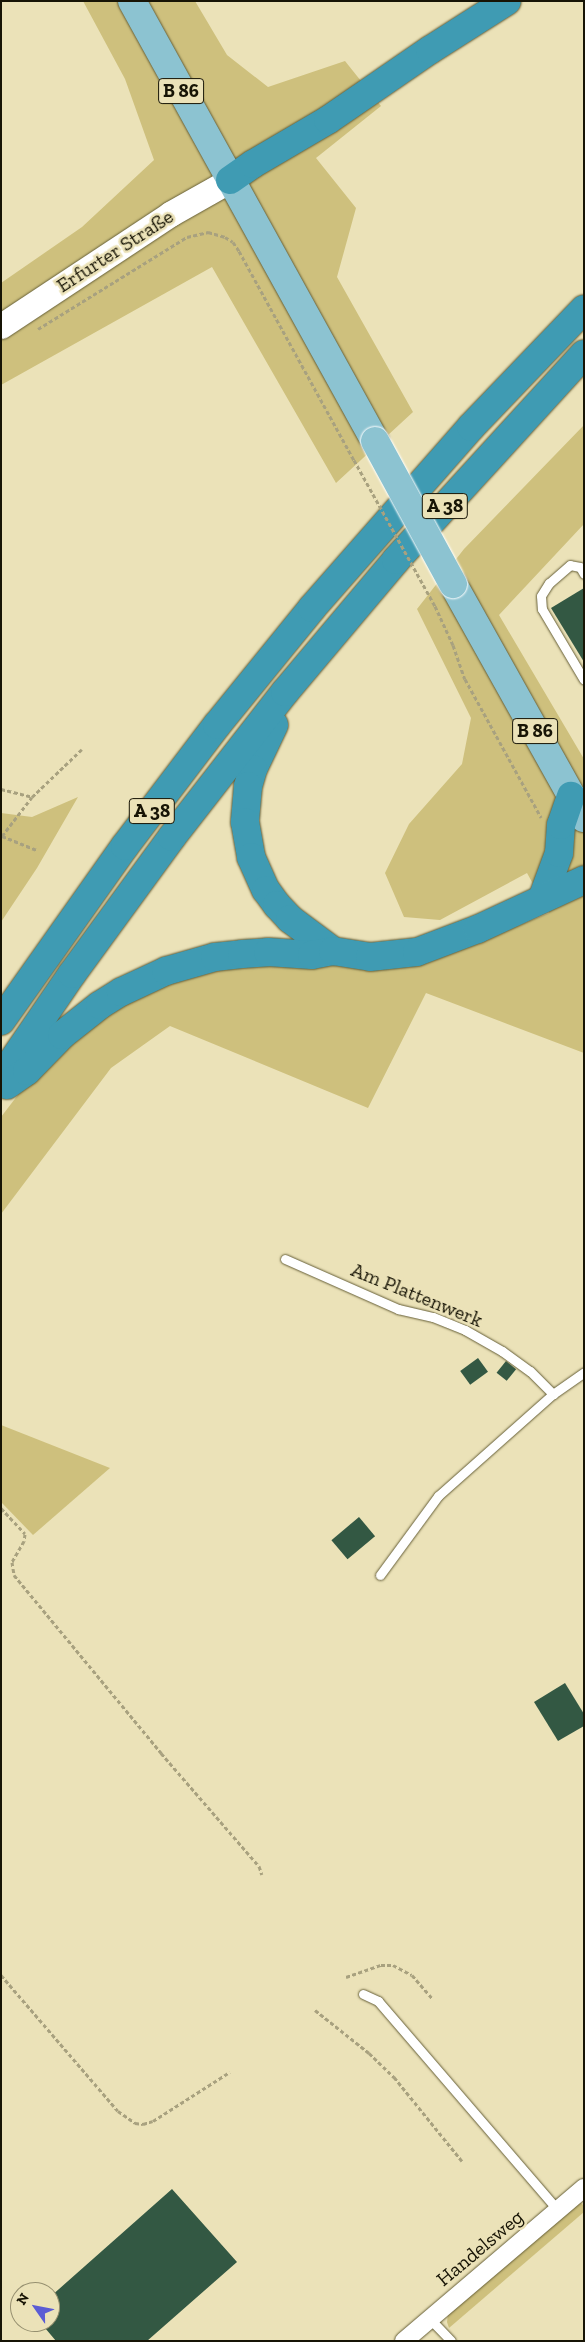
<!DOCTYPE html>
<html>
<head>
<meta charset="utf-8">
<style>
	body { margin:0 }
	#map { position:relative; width:585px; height:2342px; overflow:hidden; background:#ebe2b8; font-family:"Zilla Slab",serif }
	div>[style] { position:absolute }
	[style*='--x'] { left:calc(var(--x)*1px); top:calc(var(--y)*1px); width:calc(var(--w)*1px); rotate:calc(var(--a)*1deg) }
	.green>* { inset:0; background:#cec07d }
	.building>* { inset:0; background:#335843; transform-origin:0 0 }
	.path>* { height:3px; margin-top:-1.5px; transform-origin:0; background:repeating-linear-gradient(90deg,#a8a17f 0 4px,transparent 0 6.5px) }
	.roads { filter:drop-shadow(0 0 1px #665f38) drop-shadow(0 0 1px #665f38) }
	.lane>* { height:9px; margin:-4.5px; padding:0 4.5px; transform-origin:4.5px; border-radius:4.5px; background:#fff }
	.street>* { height:18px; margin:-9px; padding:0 9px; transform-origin:9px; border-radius:9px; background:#fff }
	.secondary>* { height:25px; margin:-12.5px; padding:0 12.5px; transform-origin:12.5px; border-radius:12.5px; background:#fff }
	.primary>* { height:28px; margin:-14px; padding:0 14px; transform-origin:14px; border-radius:14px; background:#8cc3d1 }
	.highway>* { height:28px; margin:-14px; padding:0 14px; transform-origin:14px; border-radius:14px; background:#3f9bb3 }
	.path-bridge>* { height:3px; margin-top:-1.5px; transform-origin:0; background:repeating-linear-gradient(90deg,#a8a17f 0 4px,transparent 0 6.5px) }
	.bridges { filter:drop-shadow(0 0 1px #fff) drop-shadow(0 0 1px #fff) }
	.primary-bridge>* { height:28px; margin:-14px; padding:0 14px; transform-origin:14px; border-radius:14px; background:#8cc3d1 }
	span { translate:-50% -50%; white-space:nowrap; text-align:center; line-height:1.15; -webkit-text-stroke:5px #ebe2b8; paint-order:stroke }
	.shield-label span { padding:1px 4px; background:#ebe2b8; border:1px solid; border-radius:4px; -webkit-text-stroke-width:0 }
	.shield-label { font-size:19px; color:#171405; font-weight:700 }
	.street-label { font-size:20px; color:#171405 }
	.frame { position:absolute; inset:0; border:2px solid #171405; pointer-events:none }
	.north { position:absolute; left:10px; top:2282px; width:50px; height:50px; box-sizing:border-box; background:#ebe2b8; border:1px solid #969070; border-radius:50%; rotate:303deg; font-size:14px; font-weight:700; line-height:20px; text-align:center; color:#171405 }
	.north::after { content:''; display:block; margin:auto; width:18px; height:22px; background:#5b5cd4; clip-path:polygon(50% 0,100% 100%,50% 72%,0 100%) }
</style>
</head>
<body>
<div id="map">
	<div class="green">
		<i style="clip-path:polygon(83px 1px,195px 1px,227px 55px,268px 87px,345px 61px,381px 106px,316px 158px,356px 208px,337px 277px,413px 412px,336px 483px,212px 267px,1px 385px,1px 283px,82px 227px,154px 160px,125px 79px)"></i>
		<i style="clip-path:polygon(584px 425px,584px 524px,499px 615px,584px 759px,584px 1053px,426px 993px,368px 1108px,170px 1026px,111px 1068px,1px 1214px,1px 1117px,37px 1070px,121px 1000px,223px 964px,447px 955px,549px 913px,527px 873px,440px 920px,404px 917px,385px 873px,409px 824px,462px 764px,471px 718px,417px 609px,464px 549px)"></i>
		<i style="clip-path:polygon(78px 797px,37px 868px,1px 922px,1px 813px,32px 817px)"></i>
		<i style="clip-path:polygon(1px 1425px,110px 1468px,33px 1535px,1px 1502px)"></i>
		<i style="clip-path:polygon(579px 2201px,584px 2206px,584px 2212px,449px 2328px,447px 2322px,448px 2314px)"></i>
	</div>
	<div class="building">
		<i style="clip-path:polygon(584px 588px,584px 662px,551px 608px)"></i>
		<i style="left:478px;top:1358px;width:17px;height:22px;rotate:54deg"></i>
		<i style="left:506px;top:1361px;width:13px;height:15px;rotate:39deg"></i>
		<i style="left:359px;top:1517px;width:25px;height:36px;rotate:50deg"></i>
		<i style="clip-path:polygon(565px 1683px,584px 1714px,584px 1726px,558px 1741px,534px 1702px)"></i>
		<i style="clip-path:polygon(172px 2189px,237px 2262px,147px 2341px,56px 2341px,40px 2322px,50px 2322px,50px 2297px)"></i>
	</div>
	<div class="path">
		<i style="--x:38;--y:329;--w:175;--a:-31.7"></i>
		<i style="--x:187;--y:237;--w:22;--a:-13"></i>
		<i style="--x:208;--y:232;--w:18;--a:16"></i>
		<i style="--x:225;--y:237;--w:9;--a:32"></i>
		<i style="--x:233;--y:242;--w:11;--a:56"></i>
		<i style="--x:239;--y:251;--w:239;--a:61.2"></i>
		<i style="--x:435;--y:606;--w:43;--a:65.2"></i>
		<i style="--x:453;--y:645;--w:36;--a:71"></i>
		<i style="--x:465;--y:679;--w:158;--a:61.2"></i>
		<i style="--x:1;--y:789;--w:32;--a:14"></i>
		<i style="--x:32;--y:797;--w:69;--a:-43.8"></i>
		<i style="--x:2;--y:836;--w:49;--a:-52.4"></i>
		<i style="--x:2;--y:836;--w:38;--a:22"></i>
		<i style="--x:1;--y:1508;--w:35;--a:47"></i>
		<i style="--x:25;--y:1534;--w:7;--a:98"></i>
		<i style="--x:24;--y:1541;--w:24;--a:120"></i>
		<i style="--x:12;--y:1562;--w:13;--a:81"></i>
		<i style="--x:14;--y:1575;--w:231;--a:50.4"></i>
		<i style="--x:161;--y:1753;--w:150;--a:49.1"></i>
		<i style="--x:259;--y:1866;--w:9;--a:72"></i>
		<i style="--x:1;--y:1975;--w:179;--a:49.3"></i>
		<i style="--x:118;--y:2111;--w:21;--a:35"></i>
		<i style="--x:135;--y:2123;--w:8;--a:7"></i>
		<i style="--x:143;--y:2124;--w:10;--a:-17"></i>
		<i style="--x:153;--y:2121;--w:91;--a:-32.5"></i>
		<i style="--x:346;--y:1977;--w:37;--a:-19"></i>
		<i style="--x:381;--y:1965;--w:12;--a:0"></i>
		<i style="--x:393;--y:1965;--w:21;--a:28"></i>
		<i style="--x:412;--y:1975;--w:32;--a:49"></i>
		<i style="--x:315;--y:2010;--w:69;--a:38.5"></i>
		<i style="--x:369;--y:2053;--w:35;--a:44"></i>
		<i style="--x:394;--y:2077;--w:108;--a:51"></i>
	</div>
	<div class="roads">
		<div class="lane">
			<i style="--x:584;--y:574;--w:8;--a:-120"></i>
			<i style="--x:580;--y:567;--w:10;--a:-169"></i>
			<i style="--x:570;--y:565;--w:28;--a:139"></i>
			<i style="--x:549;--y:583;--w:15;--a:122"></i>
			<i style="--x:541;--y:596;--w:13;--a:86"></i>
			<i style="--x:542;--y:609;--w:82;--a:59.4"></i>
			<i style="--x:285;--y:1259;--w:124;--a:23.9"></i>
			<i style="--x:398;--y:1309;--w:36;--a:13"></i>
			<i style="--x:433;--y:1317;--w:35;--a:22"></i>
			<i style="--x:465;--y:1330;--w:43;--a:29.6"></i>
			<i style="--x:502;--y:1351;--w:34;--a:36"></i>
			<i style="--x:530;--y:1371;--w:33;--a:45"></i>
			<i style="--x:380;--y:1575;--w:98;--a:-53.7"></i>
			<i style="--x:438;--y:1496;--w:154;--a:-41.6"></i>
			<i style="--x:553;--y:1394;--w:38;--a:-35"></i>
			<i style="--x:363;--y:1994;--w:17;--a:25"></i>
			<i style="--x:378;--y:2001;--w:276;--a:49.3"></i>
			<i style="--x:430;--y:2319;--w:30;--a:46"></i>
		</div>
		<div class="street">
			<i style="--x:404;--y:2341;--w:236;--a:-40.4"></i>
		</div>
		<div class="secondary">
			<i style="--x:1;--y:326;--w:203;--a:-33.5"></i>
			<i style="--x:170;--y:214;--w:69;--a:-29.5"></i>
		</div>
		<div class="primary">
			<i style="--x:132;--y:1;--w:503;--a:61.09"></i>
			<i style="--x:453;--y:584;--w:268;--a:60.8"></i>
		</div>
		<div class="highway">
			<i style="--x:230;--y:180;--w:28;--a:-35"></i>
			<i style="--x:253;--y:164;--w:87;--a:-30.4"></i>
			<i style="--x:328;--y:120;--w:124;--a:-34.5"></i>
			<i style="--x:430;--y:50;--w:91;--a:-32.5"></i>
			<i style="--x:274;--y:725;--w:49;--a:115.5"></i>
			<i style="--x:253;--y:769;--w:18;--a:106"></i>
			<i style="--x:248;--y:786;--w:36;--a:95"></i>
			<i style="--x:245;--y:822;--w:36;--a:80"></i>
			<i style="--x:251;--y:857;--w:36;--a:66"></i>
			<i style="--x:266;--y:890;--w:19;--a:54"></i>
			<i style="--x:277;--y:905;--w:19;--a:47"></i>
			<i style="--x:290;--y:919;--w:54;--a:36.7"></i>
			<i style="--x:542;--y:899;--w:49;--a:-69.7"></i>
			<i style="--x:559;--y:853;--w:28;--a:-86"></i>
			<i style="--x:561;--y:825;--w:31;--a:-71"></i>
			<i style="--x:1;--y:1021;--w:214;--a:-54.7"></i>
			<i style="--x:125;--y:846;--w:152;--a:-52.8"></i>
			<i style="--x:217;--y:725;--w:151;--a:-50.9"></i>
			<i style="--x:312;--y:608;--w:241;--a:-48.7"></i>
			<i style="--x:471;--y:427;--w:163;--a:-46.2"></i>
			<i style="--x:1;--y:1078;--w:126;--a:-55.7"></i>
			<i style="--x:72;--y:974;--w:170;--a:-53.9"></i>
			<i style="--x:172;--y:837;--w:184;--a:-52.1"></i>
			<i style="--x:285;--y:692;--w:172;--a:-49.9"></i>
			<i style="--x:396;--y:560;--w:279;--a:-47.6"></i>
			<i style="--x:7;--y:1085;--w:24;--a:-35"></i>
			<i style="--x:27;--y:1071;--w:50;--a:-45.8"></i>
			<i style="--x:62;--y:1035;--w:48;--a:-38.3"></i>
			<i style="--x:100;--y:1005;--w:25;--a:-32"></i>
			<i style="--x:121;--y:992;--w:50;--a:-25"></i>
			<i style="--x:166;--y:971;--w:51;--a:-15.9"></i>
			<i style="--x:215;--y:957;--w:27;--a:-6"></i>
			<i style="--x:242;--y:954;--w:26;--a:-4"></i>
			<i style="--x:268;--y:952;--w:44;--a:3.9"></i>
			<i style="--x:312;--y:955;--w:21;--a:-11"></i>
			<i style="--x:333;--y:951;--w:37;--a:9"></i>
			<i style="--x:370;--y:957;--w:47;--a:-6.1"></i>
			<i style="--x:417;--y:952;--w:65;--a:-20.7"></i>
			<i style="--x:478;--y:929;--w:117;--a:-24.8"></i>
		</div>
	</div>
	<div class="path-bridge">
		<i style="--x:354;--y:460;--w:167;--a:61"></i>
	</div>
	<div class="bridges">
		<div class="primary-bridge">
			<i style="--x:375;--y:441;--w:163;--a:61.4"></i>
		</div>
	</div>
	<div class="shield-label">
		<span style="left:181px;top:91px">B 86</span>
		<span style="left:445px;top:506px">A 38</span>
		<span style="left:535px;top:731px">B 86</span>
		<span style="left:152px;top:811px">A 38</span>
	</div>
	<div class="street-label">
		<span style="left:115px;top:251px;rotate:-33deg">Erfurter Straße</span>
		<span style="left:417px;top:1295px;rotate:22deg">Am Plattenwerk</span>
		<span style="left:480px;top:2248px;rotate:-40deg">Handelsweg</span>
	</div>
	<div class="frame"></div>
	<div class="north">N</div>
</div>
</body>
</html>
